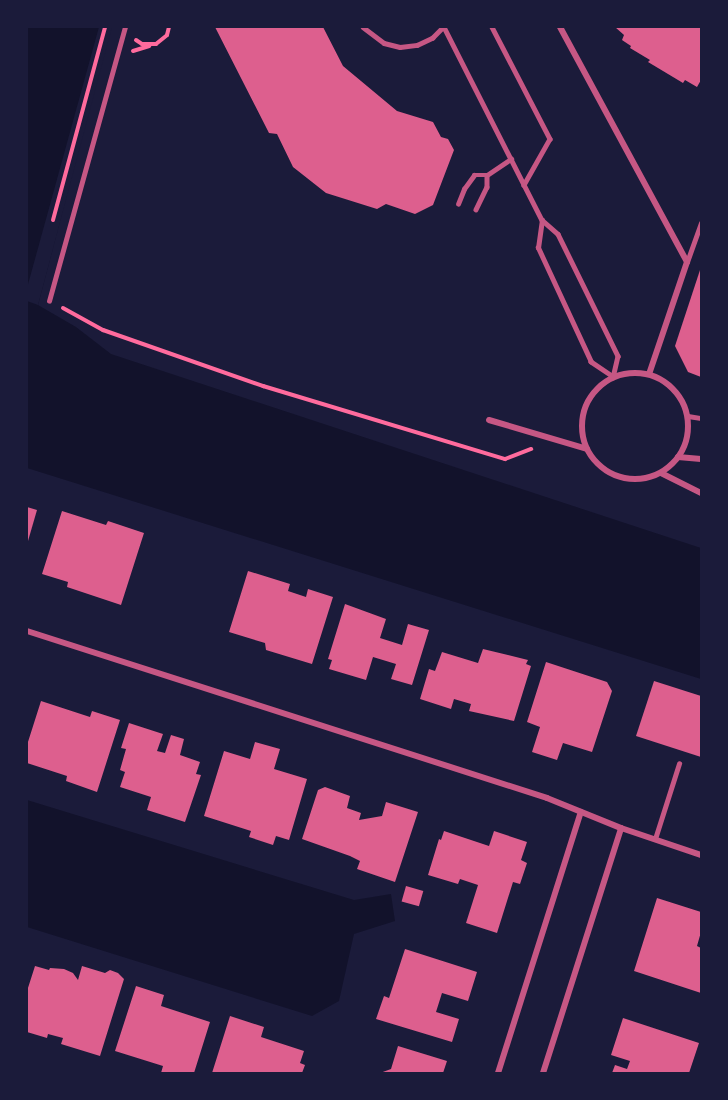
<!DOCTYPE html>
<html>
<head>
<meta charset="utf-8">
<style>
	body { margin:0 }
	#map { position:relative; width:728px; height:1100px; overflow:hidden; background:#1b1b3a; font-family:"Archivo Narrow",sans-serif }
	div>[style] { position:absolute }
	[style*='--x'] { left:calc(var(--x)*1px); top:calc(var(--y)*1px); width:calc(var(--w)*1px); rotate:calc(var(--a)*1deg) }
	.water>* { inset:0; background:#12122b }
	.pier>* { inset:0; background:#1b1b3a }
	.building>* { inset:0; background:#dd5f8e; transform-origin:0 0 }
	.path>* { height:4px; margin:-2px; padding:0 2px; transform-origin:2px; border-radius:2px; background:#ff6b9d }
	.service>* { height:4.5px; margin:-2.25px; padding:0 2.25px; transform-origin:2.25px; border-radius:2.25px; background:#c65784 }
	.minor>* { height:6px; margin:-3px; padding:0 3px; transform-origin:3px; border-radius:3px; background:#c65784 }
	.minor>.ring { margin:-3px; padding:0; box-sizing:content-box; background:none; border:6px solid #c65784; border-radius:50% }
	span { translate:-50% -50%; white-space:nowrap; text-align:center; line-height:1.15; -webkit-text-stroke:4.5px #1b1b3a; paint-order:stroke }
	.frame { position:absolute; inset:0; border:28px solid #1b1b3a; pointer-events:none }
</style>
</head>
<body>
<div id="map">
	<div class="water">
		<i style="clip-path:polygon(27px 27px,111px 27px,38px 305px,76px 327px,111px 354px,701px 548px,701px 679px,27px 468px)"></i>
		<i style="clip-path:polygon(27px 800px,354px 900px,391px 894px,395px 921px,354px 934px,339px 1001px,312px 1016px,27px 927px)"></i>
	</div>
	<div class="pier">
		<i style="clip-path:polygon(99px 27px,112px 27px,38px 305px,27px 301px,27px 288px)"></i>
	</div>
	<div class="building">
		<i style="clip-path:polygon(215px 27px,323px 27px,343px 66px,397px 111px,433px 122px,441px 137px,448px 139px,454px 150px,433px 205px,415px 214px,386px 204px,377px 209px,326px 193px,293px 167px,277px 134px,269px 133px)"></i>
		<i style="clip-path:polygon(615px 27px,701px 27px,701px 80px,697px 87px,685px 80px,683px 83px,648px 62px,650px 60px,630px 48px,631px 46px,622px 40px,624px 35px)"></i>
		<i style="clip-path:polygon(701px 267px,701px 377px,688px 372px,675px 346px)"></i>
		<i style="clip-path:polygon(27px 507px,37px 510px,28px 541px,27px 541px)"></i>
		<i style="clip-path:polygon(62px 511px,106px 525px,108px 521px,144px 533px,121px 605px,67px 587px,68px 582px,42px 574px)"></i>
		<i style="clip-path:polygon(248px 571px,290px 584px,288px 591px,306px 597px,308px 589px,333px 597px,312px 664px,266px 650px,265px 643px,229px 632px)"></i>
		<i style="clip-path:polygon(345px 604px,386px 619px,380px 638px,402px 645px,408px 624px,429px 630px,412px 685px,391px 679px,396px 664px,373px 657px,366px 680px,329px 669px,332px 660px,328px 659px)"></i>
		<i style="clip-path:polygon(483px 649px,528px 660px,526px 664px,531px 666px,514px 721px,469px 711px,471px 704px,454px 699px,451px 709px,420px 699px,429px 669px,435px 671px,442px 652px,478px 663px)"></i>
		<i style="clip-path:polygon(546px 662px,607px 682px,612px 691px,592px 752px,563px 743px,557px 760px,532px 752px,540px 727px,527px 722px)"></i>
		<i style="clip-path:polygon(654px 681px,701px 696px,701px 757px,636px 736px)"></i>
		<i style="clip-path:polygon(41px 701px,90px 717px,92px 711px,120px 720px,97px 792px,66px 781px,67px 776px,27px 763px,27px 745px)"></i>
		<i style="clip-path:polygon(129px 723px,163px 734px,157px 751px,165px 753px,171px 735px,184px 739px,180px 755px,200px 762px,196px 774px,201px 775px,185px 822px,147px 810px,151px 797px,120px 787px,125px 772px,120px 770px,126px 749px,121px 748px)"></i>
		<i style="clip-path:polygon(255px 742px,280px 749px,274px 769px,307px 779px,289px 840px,276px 836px,273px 845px,249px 837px,251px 831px,204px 816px,224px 751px,250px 759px)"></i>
		<i style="clip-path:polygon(325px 787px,350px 796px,347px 808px,361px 813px,359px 820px,382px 816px,386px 802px,418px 812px,395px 882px,357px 869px,360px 861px,350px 856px,302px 839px,318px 790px)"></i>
		<i style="clip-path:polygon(444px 831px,489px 846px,494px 831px,527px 842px,521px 860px,527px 863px,520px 884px,513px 882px,497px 933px,466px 923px,478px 885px,460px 879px,458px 884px,428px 875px,439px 839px,441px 840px)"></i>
		<i style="left:406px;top:886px;width:18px;height:16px;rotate:16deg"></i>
		<i style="clip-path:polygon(657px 898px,701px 912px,701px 932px,697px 946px,701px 948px,701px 993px,634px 971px)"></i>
		<i style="clip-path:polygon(405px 949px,477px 972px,468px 1001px,442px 993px,436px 1012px,459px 1019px,452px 1042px,376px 1019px,384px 996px,389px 998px)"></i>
		<i style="clip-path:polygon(35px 966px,49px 970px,50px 968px,64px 969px,73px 973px,78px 980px,82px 966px,105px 973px,110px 970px,118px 973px,124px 979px,100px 1056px,61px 1044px,63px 1038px,48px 1034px,47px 1038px,27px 1032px,27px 991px)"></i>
		<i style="clip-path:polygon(136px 986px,164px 995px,161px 1006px,210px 1022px,194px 1073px,161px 1073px,163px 1066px,115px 1051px)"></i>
		<i style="clip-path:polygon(230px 1016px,264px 1027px,261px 1037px,304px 1051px,300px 1063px,305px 1065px,302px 1073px,212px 1073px)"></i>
		<i style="clip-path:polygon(623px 1018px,699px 1043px,689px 1073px,612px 1073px,615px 1065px,627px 1069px,630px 1061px,611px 1055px)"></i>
		<i style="clip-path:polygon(398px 1046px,447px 1061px,443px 1073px,380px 1073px,391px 1069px)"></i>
	</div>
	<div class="path">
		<i style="--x:136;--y:40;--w:7;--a:34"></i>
		<i style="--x:142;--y:44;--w:14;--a:0"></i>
		<i style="--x:156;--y:44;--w:14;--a:-39"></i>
		<i style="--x:167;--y:35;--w:8;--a:-76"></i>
		<i style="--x:133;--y:51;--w:17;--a:-17"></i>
		<i style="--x:53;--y:220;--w:200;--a:-74.9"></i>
		<i style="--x:63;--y:308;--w:46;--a:28.8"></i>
		<i style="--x:103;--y:330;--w:170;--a:19.3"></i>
		<i style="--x:263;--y:386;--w:253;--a:16.8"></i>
		<i style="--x:505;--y:459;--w:28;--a:-21"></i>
	</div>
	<div class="service">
		<i style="--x:363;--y:27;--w:26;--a:37"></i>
		<i style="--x:384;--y:43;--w:16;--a:14"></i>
		<i style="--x:400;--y:47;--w:17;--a:-7"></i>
		<i style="--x:417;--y:45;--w:17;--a:-25"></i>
		<i style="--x:432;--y:38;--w:16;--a:-45"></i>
		<i style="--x:444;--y:27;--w:216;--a:63.1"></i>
		<i style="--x:492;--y:27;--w:126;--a:62.6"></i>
		<i style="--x:550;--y:139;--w:53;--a:119.5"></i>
		<i style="--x:487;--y:175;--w:29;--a:-34"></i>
		<i style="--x:458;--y:204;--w:16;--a:-68"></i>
		<i style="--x:464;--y:189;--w:17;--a:-54"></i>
		<i style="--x:474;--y:175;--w:13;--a:0"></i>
		<i style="--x:487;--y:175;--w:12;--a:90"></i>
		<i style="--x:487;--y:187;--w:25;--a:116"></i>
		<i style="--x:542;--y:220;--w:21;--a:41"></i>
		<i style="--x:558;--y:234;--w:136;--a:63.8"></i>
		<i style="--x:618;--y:356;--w:22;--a:103"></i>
		<i style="--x:613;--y:377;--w:27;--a:-146"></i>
		<i style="--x:591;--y:362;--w:126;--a:-114.9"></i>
		<i style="--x:538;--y:248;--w:28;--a:-82"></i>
		<i style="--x:687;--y:262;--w:41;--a:-70.3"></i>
		<i style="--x:49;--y:301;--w:284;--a:-74.5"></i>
		<i style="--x:688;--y:416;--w:13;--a:9"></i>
		<i style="--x:655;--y:839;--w:79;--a:-72.3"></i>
	</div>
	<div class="minor">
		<i style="--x:560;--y:27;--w:267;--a:61.6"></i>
		<i style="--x:687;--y:262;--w:118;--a:108.7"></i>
		<i class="ring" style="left:582px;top:373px;width:100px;height:100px"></i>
		<i style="--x:489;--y:420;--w:102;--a:16.5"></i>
		<i style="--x:678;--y:457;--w:23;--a:5"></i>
		<i style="--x:661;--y:473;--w:45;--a:26.6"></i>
		<i style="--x:27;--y:631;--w:546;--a:17.8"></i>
		<i style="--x:547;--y:798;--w:80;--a:22.1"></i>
		<i style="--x:621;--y:828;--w:84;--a:18.6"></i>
		<i style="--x:498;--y:1073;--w:274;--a:-72.4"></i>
		<i style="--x:543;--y:1073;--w:257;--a:-72.3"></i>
	</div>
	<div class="frame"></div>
</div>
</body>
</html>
